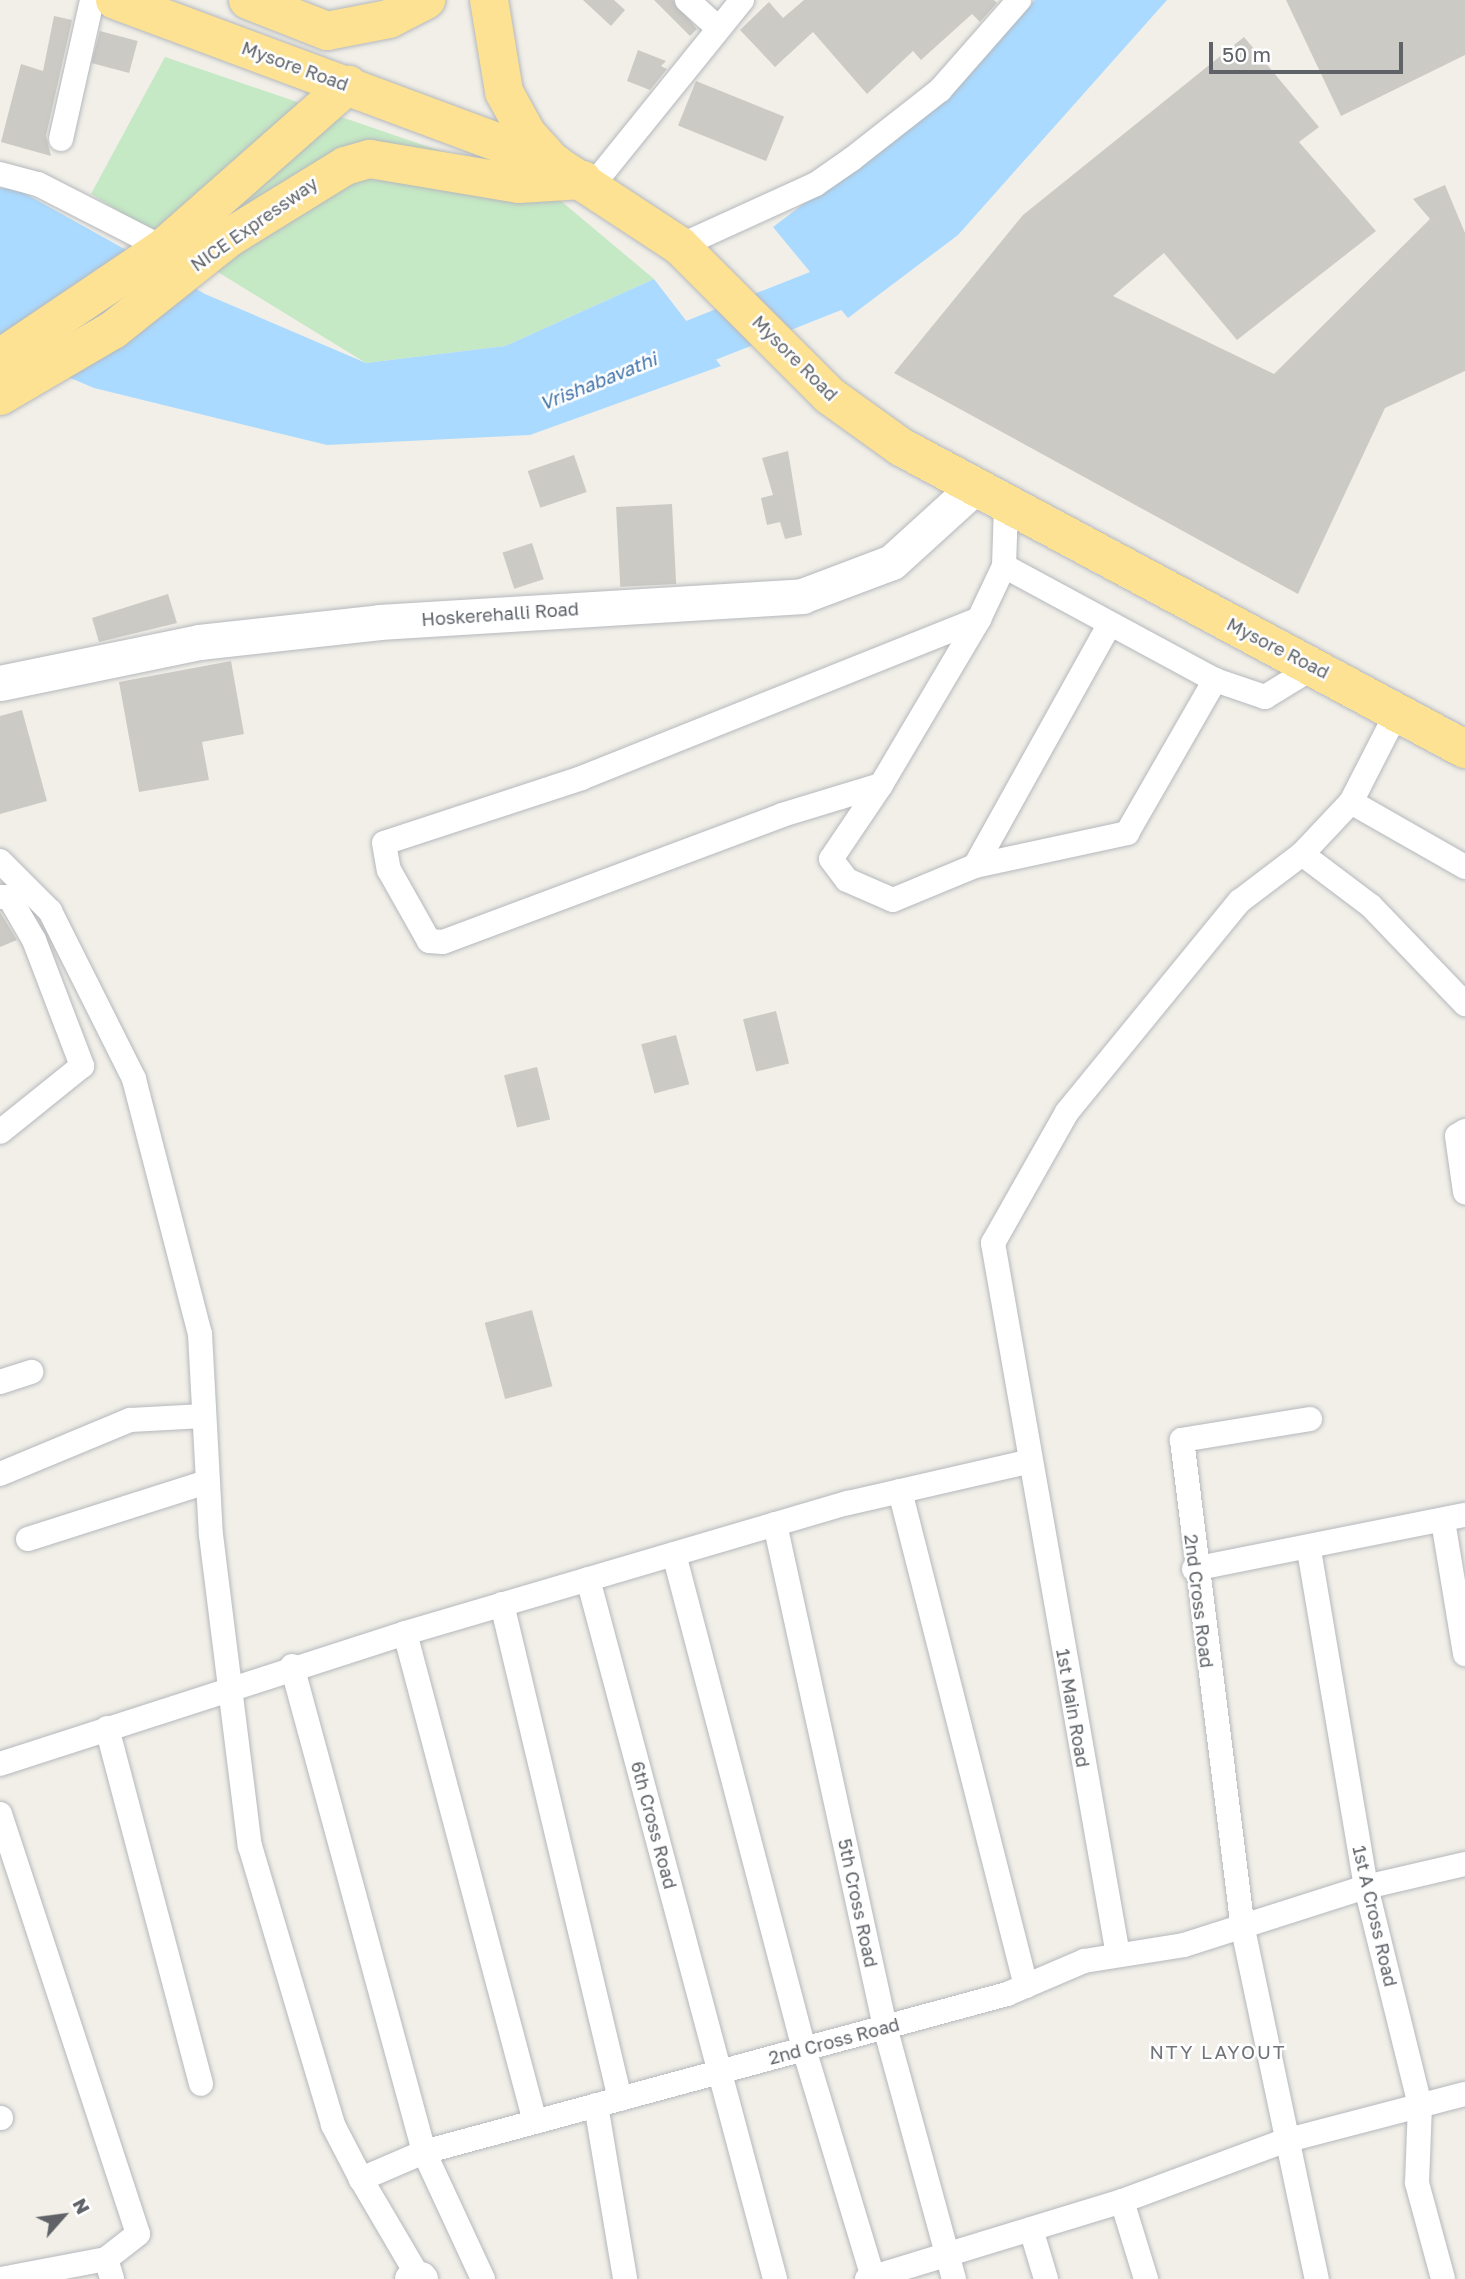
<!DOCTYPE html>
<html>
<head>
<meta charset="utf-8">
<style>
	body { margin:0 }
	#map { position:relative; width:1465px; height:2279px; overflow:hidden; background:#f1efe8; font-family:"Golos Text",sans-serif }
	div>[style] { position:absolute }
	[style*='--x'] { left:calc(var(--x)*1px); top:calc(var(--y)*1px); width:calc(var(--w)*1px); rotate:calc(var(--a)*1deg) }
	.green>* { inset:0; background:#c5e8c5 }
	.water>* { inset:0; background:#aadaff }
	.river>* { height:47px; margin:-23.5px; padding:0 23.5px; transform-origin:23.5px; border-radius:23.5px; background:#aadaff }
	.building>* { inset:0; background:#cccac5; transform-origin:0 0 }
	.roads { filter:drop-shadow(0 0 2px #b5b8bc) drop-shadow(0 0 2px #b5b8bc) }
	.street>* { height:24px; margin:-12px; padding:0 12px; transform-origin:12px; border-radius:12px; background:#fff }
	.secondary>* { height:35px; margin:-17.5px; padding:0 17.5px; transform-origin:17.5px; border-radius:17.5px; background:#fff }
	.highway>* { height:38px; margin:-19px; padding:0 19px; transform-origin:19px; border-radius:19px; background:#fde293 }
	span { translate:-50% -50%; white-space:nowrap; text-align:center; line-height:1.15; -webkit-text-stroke:5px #fff; paint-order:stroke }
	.street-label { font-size:18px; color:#5f6368 }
	.water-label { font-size:19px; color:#4174aa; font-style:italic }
	.neighbourhood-label { font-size:19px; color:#70757a; letter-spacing:2px }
	.north { position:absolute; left:28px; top:2181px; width:70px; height:70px; -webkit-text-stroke:5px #fff; paint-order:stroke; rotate:62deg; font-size:19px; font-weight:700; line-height:28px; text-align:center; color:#5f6368 }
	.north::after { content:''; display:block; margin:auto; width:24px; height:32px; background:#5f6368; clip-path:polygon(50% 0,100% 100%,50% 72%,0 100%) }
	.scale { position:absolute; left:1209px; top:42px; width:194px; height:32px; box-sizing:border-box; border:4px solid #5f6368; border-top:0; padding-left:9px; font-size:21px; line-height:24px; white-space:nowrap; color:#5f6368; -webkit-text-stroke:5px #fff; paint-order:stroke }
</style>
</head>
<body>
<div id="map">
	<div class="green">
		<i style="clip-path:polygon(165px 57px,543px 186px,654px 279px,505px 346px,366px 363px,91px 194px)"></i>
	</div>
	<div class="water">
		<i style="clip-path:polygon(1035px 0,1167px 0,958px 235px,848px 318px,773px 227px,947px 95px)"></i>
		<i style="clip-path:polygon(0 188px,17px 189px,205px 294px,366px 363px,505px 346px,654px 279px,721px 366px,530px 435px,327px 445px,94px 388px,0 348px)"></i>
	</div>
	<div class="river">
		<i style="--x:642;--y:363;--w:203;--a:-21.6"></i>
		<i style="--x:831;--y:288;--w:58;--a:-39.4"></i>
	</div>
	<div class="building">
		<i style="clip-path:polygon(583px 0,614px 0,625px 10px,611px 26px)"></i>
		<i style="clip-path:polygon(654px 0,673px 0,697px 29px,690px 36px)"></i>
		<i style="clip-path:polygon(804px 0,994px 0,997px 3px,980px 22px,972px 14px,921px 60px,913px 51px,867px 94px,813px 32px,775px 67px,740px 30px,769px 2px,783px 18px)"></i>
		<i style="clip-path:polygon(1286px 0,1465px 0,1465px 55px,1341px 116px)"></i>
		<i style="clip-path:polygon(54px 16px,72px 20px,46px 136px,51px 156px,1px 142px,21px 64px,43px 71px)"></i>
		<i style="left:100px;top:31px;width:39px;height:33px;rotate:15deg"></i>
		<i style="clip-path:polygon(1244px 37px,1319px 127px,1299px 142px,1376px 231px,1237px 340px,1164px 253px,1113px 296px,1274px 374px,1430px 219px,1413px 199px,1445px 185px,1465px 233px,1465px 371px,1385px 408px,1298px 594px,894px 373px,1023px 215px)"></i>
		<i style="clip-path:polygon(638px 50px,666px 61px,661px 66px,667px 69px,650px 90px,627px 81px)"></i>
		<i style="left:696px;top:81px;width:95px;height:48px;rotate:22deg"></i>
		<i style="clip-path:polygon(788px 451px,802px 535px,785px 539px,780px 522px,767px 525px,761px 498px,773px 495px,762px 458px)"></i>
		<i style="left:574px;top:455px;width:39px;height:49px;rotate:71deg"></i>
		<i style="left:672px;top:504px;width:80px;height:56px;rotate:87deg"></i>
		<i style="left:532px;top:543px;width:38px;height:31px;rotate:72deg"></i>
		<i style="clip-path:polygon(168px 594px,177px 623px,99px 642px,92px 618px)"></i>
		<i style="clip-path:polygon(231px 661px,244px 734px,202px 742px,209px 780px,139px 792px,119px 682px)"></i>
		<i style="clip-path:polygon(22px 710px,47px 801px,0 814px,0 716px)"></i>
		<i style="clip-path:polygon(0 912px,17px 940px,0 947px)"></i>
		<i style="left:776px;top:1011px;width:54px;height:34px;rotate:76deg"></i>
		<i style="left:676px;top:1035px;width:51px;height:36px;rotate:75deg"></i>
		<i style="left:537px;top:1067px;width:54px;height:34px;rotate:76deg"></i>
		<i style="left:532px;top:1310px;width:79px;height:49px;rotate:75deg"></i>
	</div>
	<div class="roads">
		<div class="street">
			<i style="--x:687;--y:0;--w:39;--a:42"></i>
			<i style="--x:61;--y:139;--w:142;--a:-77.4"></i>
			<i style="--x:0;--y:174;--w:39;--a:15"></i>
			<i style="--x:38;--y:184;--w:140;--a:27.1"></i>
			<i style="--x:592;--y:186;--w:239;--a:-51.1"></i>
			<i style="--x:680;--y:246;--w:149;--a:-24.5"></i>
			<i style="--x:816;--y:184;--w:44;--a:-34.8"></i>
			<i style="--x:852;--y:159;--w:112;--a:-38.1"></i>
			<i style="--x:940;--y:90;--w:120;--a:-48.7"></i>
			<i style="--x:1004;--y:566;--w:240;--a:28.4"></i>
			<i style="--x:1215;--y:680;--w:53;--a:18.8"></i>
			<i style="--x:1265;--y:697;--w:57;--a:-31.5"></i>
			<i style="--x:979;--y:619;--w:428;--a:158.2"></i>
			<i style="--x:582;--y:778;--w:208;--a:161.8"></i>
			<i style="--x:384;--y:843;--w:27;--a:80"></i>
			<i style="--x:389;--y:870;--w:81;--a:60.6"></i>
			<i style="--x:429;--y:941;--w:14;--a:4"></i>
			<i style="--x:443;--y:942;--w:362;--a:-20.5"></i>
			<i style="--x:782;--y:815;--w:103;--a:-16.9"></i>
			<i style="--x:881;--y:785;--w:193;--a:-59.4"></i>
			<i style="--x:979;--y:619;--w:59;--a:-64.7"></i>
			<i style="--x:1004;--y:566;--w:61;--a:-88.1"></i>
			<i style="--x:881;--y:785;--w:89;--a:124"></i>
			<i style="--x:831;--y:859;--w:26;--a:53"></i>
			<i style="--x:847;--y:880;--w:50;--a:23.5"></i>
			<i style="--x:893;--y:900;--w:89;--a:-22.5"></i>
			<i style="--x:975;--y:866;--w:156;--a:-12.2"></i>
			<i style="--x:1127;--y:833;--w:177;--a:-60.1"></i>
			<i style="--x:1351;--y:802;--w:131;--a:29.7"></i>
			<i style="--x:1302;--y:854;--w:86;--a:37"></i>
			<i style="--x:1371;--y:906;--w:136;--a:46.2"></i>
			<i style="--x:0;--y:861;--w:71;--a:45"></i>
			<i style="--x:50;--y:911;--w:188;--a:63.4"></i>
			<i style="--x:134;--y:1079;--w:263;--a:75.5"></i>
			<i style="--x:200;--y:1334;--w:201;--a:86.9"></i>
			<i style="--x:211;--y:1535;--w:313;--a:82.9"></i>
			<i style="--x:250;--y:1846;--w:291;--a:73.4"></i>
			<i style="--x:333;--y:2125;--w:61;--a:62.6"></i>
			<i style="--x:975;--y:866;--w:276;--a:-60.9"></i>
			<i style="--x:0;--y:897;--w:9;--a:0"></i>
			<i style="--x:9;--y:897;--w:50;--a:59.8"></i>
			<i style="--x:34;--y:940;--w:135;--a:69.1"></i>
			<i style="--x:82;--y:1066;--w:105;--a:141.2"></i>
			<i style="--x:1465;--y:1131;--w:9;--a:148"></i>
			<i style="--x:1457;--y:1136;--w:57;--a:81.9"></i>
			<i style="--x:0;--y:1382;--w:33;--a:-18"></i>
			<i style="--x:1310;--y:1419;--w:130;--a:170.7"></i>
			<i style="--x:1182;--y:1440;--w:493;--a:82.9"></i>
			<i style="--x:1243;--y:1929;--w:358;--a:78.1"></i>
			<i style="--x:0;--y:1474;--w:141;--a:-22.6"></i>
			<i style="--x:130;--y:1420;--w:74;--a:-3.1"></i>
			<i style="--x:900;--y:1491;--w:511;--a:75.72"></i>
			<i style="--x:1443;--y:1521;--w:135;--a:80.6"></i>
			<i style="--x:775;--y:1524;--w:515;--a:77.66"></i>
			<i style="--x:885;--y:2027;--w:261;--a:74.7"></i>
			<i style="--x:28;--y:1539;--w:188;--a:-17.7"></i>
			<i style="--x:1309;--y:1550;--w:342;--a:80.4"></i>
			<i style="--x:1366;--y:1887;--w:225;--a:76.1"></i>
			<i style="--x:1420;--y:2105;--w:78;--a:92.2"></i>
			<i style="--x:1417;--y:2183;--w:99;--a:74.8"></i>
			<i style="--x:674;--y:1554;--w:512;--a:75.28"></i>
			<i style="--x:804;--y:2049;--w:238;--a:73.2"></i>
			<i style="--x:1194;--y:1569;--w:276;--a:-11.3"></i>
			<i style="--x:588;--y:1579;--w:725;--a:75.04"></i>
			<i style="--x:502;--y:1604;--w:509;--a:76.59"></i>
			<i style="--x:405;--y:1633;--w:506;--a:75.11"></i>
			<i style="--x:292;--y:1666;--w:504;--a:74.8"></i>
			<i style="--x:424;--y:2152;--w:69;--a:156.8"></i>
			<i style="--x:361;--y:2179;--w:115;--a:59.6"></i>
			<i style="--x:107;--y:1728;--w:368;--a:75.2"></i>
			<i style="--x:0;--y:1764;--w:426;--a:-17.9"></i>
			<i style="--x:405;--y:1633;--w:462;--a:-16.4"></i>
			<i style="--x:848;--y:1503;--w:184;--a:-12.9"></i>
			<i style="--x:0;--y:1814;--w:442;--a:71.8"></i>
			<i style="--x:138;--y:2234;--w:41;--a:142"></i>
			<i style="--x:106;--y:2259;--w:21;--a:73"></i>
			<i style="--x:1118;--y:1955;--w:723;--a:-99.96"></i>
			<i style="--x:993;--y:1243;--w:150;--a:-60.5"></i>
			<i style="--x:1067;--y:1112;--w:273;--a:-50.7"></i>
			<i style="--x:1240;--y:901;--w:78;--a:-37.2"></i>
			<i style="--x:1302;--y:854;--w:71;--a:-46.7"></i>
			<i style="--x:1351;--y:802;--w:103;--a:-62.9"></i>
			<i style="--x:596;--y:2105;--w:176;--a:80.5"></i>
			<i style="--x:0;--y:2118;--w:1;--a:0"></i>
			<i style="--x:1122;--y:2201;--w:82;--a:72.9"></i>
			<i style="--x:1031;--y:2229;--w:52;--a:73.3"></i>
			<i style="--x:1;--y:2279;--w:107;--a:-10.8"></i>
			<i style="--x:483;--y:2279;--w:140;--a:-114.9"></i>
			<i style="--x:424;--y:2152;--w:604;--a:-15.16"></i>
			<i style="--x:1007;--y:1994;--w:84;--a:-23.2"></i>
			<i style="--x:1084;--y:1961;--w:101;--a:-9.1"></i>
			<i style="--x:1184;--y:1945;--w:191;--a:-17.7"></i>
			<i style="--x:1366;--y:1887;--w:102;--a:-13.1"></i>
			<i style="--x:867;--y:2279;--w:267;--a:-17"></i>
			<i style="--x:1122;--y:2201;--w:173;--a:-20.3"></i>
			<i style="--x:1284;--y:2141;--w:187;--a:-14.6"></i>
		</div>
		<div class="secondary">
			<i style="--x:0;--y:683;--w:203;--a:-11.6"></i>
			<i style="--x:199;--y:642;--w:182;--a:-6.3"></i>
			<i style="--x:380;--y:622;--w:423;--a:-3.5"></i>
			<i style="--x:802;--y:596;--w:96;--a:-20.7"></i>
			<i style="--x:892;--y:562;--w:107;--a:-42.3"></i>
			<i style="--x:412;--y:2279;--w:8;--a:0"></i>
		</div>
		<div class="highway">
			<i style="--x:115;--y:0;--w:470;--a:20.4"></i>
			<i style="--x:555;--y:164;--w:149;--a:33.3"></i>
			<i style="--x:680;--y:246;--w:212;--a:45"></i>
			<i style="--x:830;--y:396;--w:87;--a:35.7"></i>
			<i style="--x:901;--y:447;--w:640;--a:28.17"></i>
			<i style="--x:248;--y:0;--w:85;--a:21.4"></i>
			<i style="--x:327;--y:31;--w:63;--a:-11"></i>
			<i style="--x:389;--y:19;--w:42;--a:-27.2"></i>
			<i style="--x:489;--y:0;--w:93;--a:80.7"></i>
			<i style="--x:504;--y:92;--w:48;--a:61.3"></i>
			<i style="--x:527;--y:134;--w:39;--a:48"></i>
			<i style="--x:0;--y:358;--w:197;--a:-34"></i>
			<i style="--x:163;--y:248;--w:247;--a:-41.4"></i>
			<i style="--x:0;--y:396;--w:131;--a:-30.3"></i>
			<i style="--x:113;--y:330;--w:149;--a:-38.5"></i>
			<i style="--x:230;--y:237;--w:135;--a:-31.7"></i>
			<i style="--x:345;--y:166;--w:26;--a:-16"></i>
			<i style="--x:370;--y:159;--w:151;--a:9.5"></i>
			<i style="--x:519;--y:184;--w:64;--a:-3.6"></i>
		</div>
	</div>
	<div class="street-label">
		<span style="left:295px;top:66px;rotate:20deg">Mysore Road</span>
		<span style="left:254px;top:224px;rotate:-35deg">NICE Expressway</span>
		<span style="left:795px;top:358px;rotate:45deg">Mysore Road</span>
		<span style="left:500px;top:614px;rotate:-4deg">Hoskerehalli Road</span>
		<span style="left:1278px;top:648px;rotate:27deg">Mysore Road</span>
		<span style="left:1199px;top:1601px;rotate:83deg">2nd Cross Road</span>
		<span style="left:1073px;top:1708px;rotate:80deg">1st Main Road</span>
		<span style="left:654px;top:1825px;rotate:75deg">6th Cross Road</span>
		<span style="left:858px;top:1903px;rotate:78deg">5th Cross Road</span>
		<span style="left:1375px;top:1916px;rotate:77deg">1st A Cross Road</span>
		<span style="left:834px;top:2041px;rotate:-15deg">2nd Cross Road</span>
	</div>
	<div class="water-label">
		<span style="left:598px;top:381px;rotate:-22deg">Vrishabavathi</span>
	</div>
	<div class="neighbourhood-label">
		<span style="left:1218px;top:2052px">NTY LAYOUT</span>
	</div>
	<div class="north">N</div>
	<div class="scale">50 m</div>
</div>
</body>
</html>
